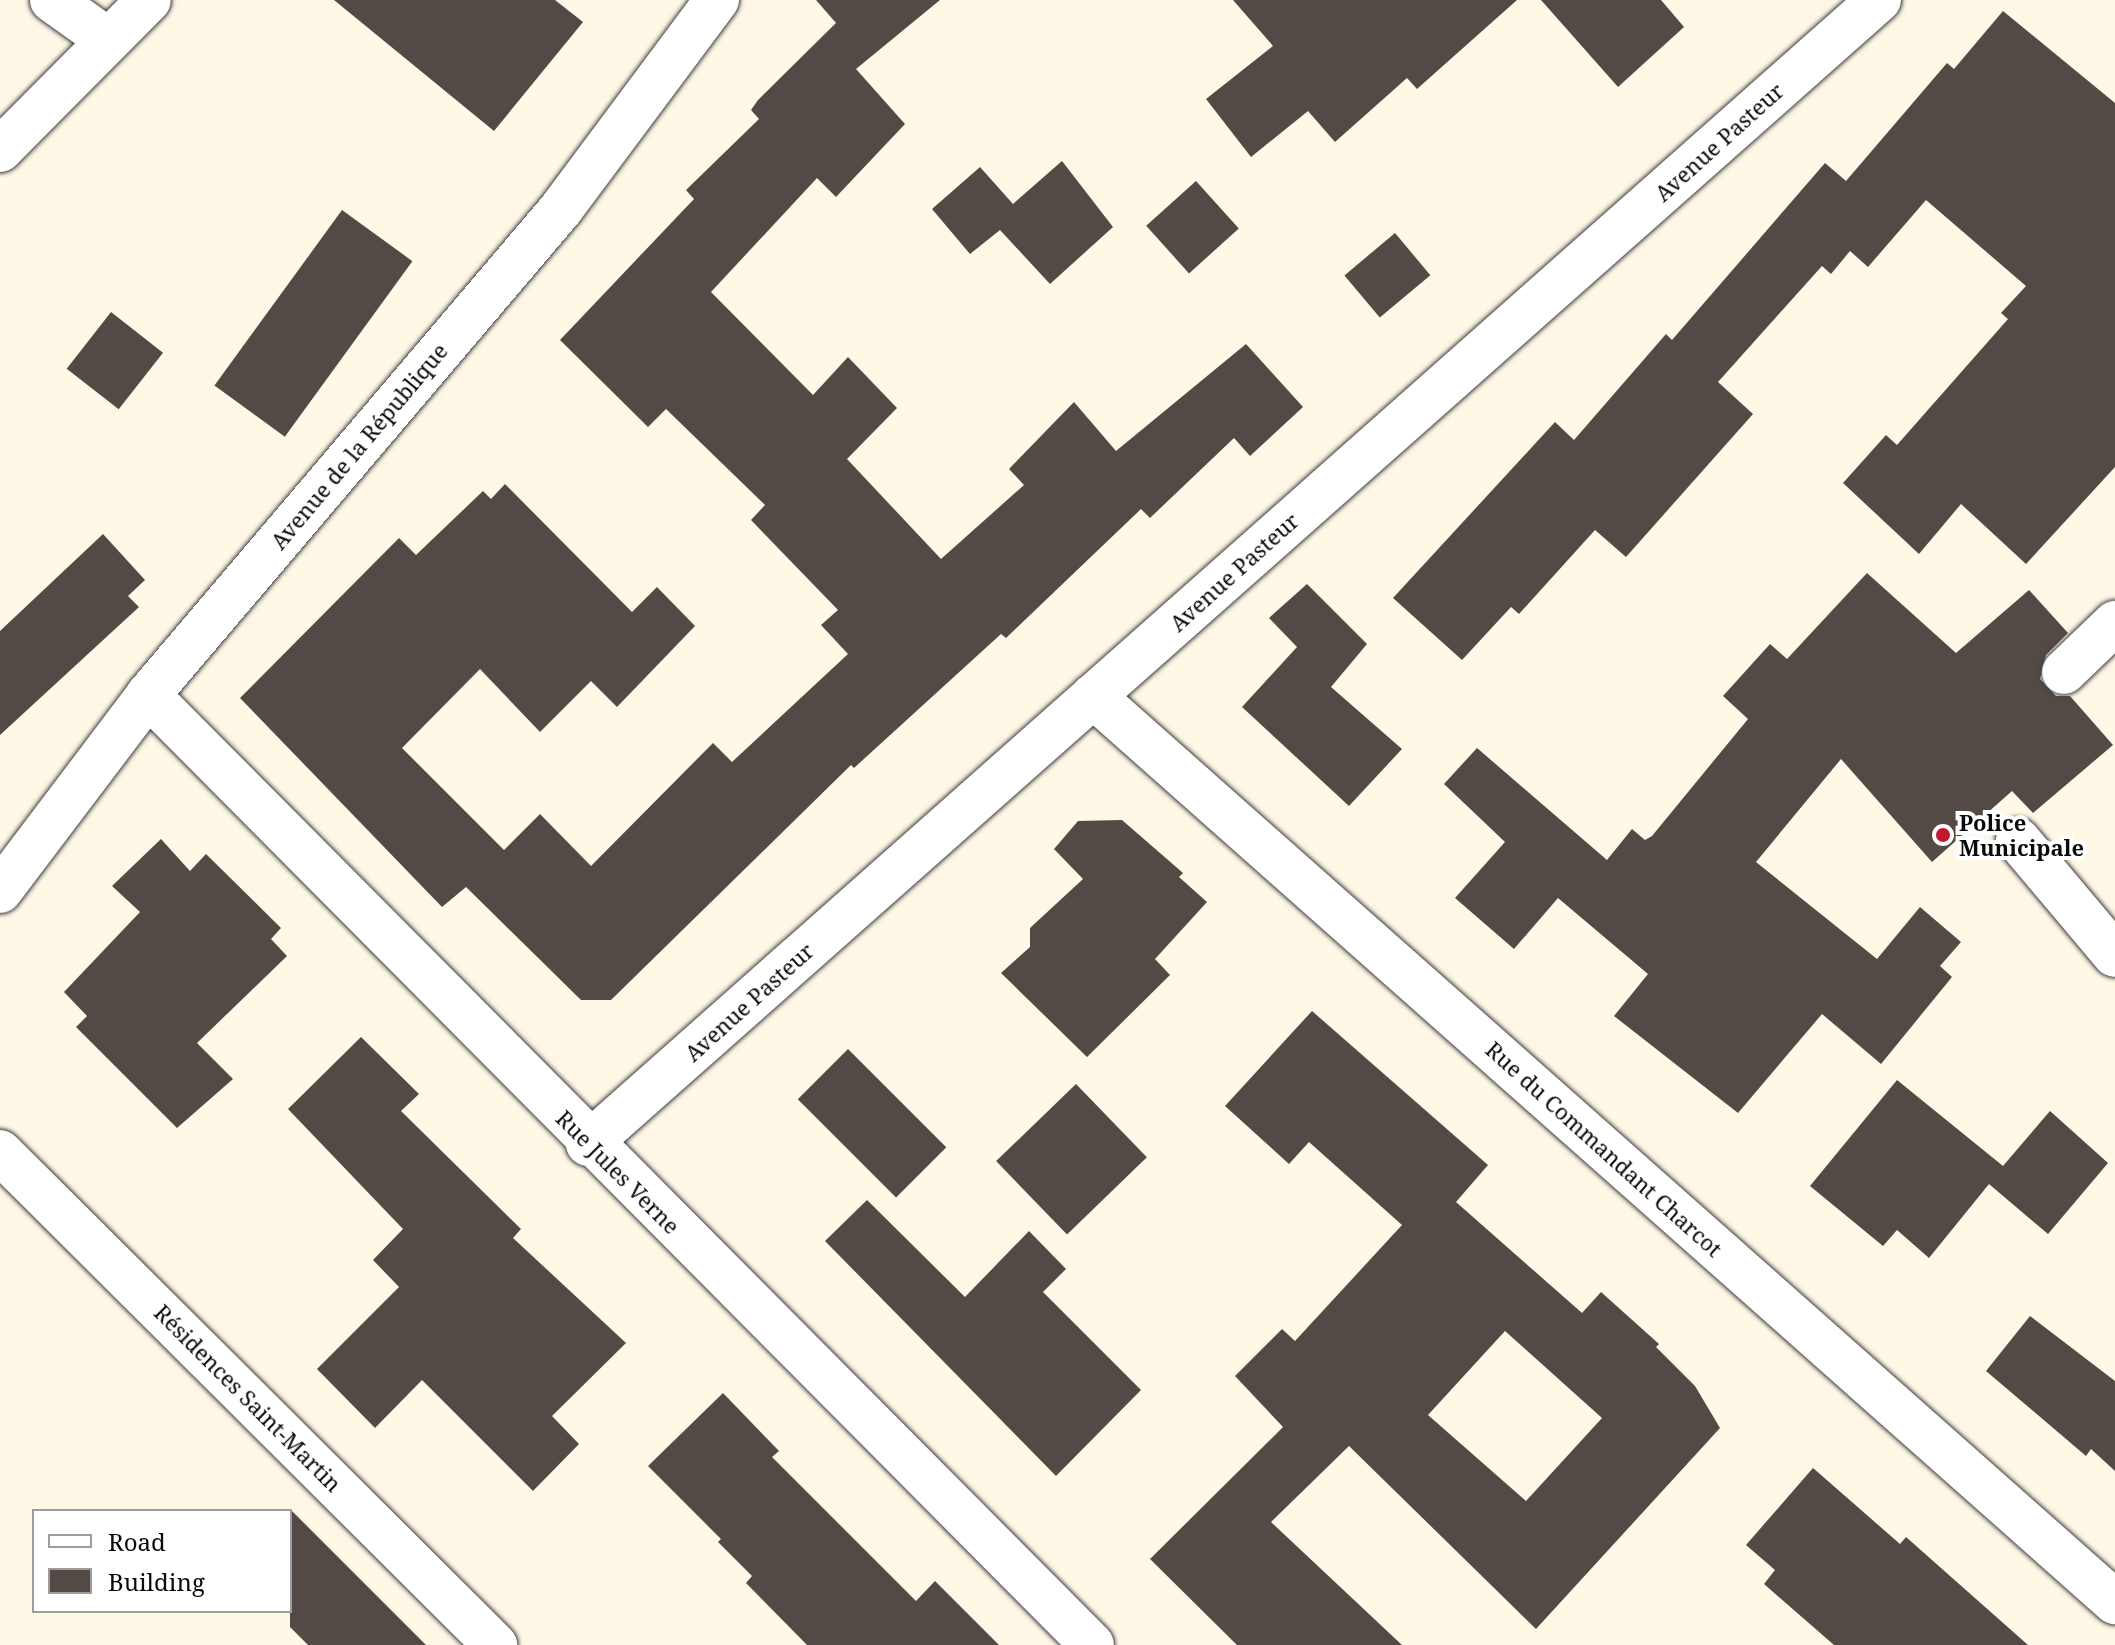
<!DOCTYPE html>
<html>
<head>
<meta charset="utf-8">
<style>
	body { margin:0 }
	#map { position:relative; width:2115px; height:1645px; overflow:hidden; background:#fff8e7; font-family:"Noto Serif",serif }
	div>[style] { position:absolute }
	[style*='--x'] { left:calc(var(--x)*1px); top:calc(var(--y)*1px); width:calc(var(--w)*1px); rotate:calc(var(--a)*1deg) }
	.building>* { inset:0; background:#534a45; transform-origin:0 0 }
	.roads { filter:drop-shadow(0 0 2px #3d3d3d) drop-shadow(0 0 2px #3d3d3d) }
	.minor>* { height:44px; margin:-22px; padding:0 22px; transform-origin:22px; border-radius:22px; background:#fff }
	.dots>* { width:22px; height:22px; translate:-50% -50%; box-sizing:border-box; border:4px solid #fff; border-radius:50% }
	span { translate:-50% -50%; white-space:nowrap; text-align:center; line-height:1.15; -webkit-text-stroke:8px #fff; paint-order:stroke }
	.street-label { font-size:22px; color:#0a0a0a }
	.poi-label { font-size:22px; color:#0a0a0a; font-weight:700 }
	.left { translate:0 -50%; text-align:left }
	.legend { position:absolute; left:32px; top:1509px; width:260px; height:104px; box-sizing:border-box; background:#fff; border:2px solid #9d9d9d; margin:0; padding:10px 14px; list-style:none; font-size:24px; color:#0a0a0a }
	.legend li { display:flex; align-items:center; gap:16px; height:40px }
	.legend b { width:40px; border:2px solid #9d9d9d }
</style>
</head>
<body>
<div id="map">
	<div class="building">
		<i style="clip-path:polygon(334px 0,555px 0,583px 22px,494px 131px)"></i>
		<i style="clip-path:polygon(816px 0,940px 0,856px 69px,905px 124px,836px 197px,817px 178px,711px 292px,813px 395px,848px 357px,897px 408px,847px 459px,941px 559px,1024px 485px,1009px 469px,1074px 402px,1116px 451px,1246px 344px,1303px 407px,1250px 456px,1234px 438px,1150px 518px,1141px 509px,1006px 638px,1001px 634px,854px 768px,851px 765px,611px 1000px,581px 1000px,466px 887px,442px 907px,240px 698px,399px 538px,416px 555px,483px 491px,491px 499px,505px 484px,632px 612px,657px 587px,695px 626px,617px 707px,591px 681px,540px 732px,480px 669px,402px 748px,504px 850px,540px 814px,591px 866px,713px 743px,732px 762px,848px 654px,821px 625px,838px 610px,751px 520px,765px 505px,666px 409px,648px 427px,560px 340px,694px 199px,686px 190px,759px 119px,751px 110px,758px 100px,836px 23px)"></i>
		<i style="clip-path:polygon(1233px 0,1517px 0,1417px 89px,1407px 78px,1335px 142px,1308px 111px,1251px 157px,1206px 99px,1273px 46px)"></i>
		<i style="clip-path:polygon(1541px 0,1661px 0,1684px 27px,1618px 87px)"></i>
		<i style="clip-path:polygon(2003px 11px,2115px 103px,2115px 467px,2026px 564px,1961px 504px,1919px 554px,1843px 483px,1886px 435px,1897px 445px,2008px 319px,2001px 313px,2026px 286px,1926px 200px,1868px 267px,1850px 251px,1831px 274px,1822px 266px,1718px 382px,1753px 414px,1626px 557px,1595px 530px,1519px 614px,1511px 607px,1462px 660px,1393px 598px,1555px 422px,1574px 440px,1666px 334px,1672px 340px,1825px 163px,1846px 181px,1947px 63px,1954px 69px)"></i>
		<i style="clip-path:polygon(1062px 161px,1113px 227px,1050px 284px,1000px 230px,970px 254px,932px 209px,980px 167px,1013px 204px)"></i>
		<i style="left:1196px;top:181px;width:64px;height:67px;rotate:48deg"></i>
		<i style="left:342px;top:210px;width:87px;height:217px;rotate:36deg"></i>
		<i style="left:1395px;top:233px;width:55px;height:66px;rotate:50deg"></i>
		<i style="left:111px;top:312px;width:66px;height:72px;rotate:38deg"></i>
		<i style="clip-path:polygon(103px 534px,145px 580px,128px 596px,139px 607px,0 735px,0 631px)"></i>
		<i style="clip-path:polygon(1867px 573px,1956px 653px,2029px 590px,2068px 633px,2046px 655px,2040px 679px,2056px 696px,2070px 696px,2113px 745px,2033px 813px,2012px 791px,1932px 862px,1841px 759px,1756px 862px,1877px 959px,1920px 907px,1961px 942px,1940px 966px,1952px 977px,1881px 1064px,1822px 1014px,1738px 1113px,1614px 1016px,1648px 974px,1558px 898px,1514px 949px,1455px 898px,1505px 842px,1444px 784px,1477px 748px,1607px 860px,1632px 829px,1645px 840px,1652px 836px,1748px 719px,1723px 696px,1770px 644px,1787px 659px)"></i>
		<i style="clip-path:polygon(1307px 584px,1367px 644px,1331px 687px,1402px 749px,1349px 806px,1242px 707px,1297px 647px,1269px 618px)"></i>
		<i style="clip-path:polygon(1122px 820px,1183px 873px,1179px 877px,1207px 902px,1155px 959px,1170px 975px,1087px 1057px,1001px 973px,1030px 947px,1030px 928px,1083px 879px,1054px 849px,1078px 821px)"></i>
		<i style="clip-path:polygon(161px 839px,190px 871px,206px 854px,281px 928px,271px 939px,287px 956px,197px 1043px,233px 1079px,177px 1128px,76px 1027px,87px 1016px,64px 992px,140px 912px,112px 886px)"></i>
		<i style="clip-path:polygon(evenodd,1312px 1011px,1488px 1165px,1456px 1202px,1582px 1313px,1601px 1292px,1659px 1344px,1656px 1347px,1695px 1386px,1720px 1428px,1536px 1629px,1349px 1446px,1271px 1522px,1402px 1645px,1237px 1645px,1150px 1559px,1283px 1427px,1235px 1376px,1282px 1329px,1295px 1341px,1402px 1225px,1309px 1142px,1289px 1164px,1225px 1106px,1312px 1011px,1505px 1331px,1602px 1418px,1526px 1501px,1428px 1415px,1505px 1331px)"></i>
		<i style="clip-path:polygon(361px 1037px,419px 1094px,401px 1111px,521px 1229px,513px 1238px,626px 1343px,552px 1416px,579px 1444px,533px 1491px,422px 1380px,375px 1428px,317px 1369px,399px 1287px,373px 1260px,403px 1229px,288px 1109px)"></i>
		<i style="left:848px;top:1049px;width:139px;height:71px;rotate:45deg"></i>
		<i style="clip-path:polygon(1897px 1080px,2003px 1166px,2050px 1111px,2108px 1163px,2048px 1234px,1989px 1184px,1929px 1258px,1897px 1230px,1883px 1246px,1810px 1186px)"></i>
		<i style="left:1076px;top:1084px;width:102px;height:111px;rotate:46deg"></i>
		<i style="clip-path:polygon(867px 1200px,965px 1297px,1029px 1231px,1066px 1269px,1043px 1292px,1141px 1390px,1056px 1476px,825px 1241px)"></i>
		<i style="clip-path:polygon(2030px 1316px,2115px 1381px,2115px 1471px,2091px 1449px,2086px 1456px,1986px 1371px)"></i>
		<i style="clip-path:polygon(723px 1393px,779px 1451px,772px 1457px,916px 1601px,935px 1581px,999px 1645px,807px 1645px,746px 1583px,752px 1576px,718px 1542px,721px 1539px,648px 1466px)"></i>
		<i style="clip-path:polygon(1813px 1468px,1900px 1544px,1906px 1537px,2028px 1645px,1834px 1645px,1764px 1584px,1775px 1570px,1746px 1545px)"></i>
		<i style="clip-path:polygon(290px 1511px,290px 1509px,426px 1645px,308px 1645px,290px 1627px)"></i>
	</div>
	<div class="roads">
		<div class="minor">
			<i style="--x:52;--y:0;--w:69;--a:35.5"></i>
			<i style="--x:0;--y:150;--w:211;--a:-45.2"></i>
			<i style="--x:2064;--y:672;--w:71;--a:-43.9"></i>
			<i style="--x:148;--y:695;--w:1339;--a:45.18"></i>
			<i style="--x:1093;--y:696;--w:1366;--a:41.56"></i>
			<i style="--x:2018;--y:840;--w:150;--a:49.9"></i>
			<i style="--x:0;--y:891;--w:246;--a:-52.9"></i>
			<i style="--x:148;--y:695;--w:638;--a:-49.64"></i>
			<i style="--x:561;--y:209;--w:261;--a:-53.3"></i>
			<i style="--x:588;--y:1144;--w:1725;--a:-41.55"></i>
			<i style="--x:0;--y:1152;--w:699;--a:44.88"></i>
		</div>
	</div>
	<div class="dots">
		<i style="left:1943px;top:835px;background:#c31930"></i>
	</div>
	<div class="street-label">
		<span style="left:1719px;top:142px;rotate:-42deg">Avenue Pasteur</span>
		<span style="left:359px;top:446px;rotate:-50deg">Avenue de la République</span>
		<span style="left:1234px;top:572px;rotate:-42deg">Avenue Pasteur</span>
		<span style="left:749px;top:1002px;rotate:-42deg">Avenue Pasteur</span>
		<span style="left:1604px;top:1149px;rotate:42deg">Rue du Commandant Charcot</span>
		<span style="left:618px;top:1172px;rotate:45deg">Rue Jules Verne</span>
		<span style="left:248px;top:1398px;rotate:45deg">Résidences Saint-Martin</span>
	</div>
	<div class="poi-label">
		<span class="left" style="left:1959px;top:835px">Police<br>Municipale</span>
	</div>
	<ul class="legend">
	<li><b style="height:10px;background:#fff"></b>Road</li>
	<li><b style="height:22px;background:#534a45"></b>Building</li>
	</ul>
</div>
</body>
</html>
